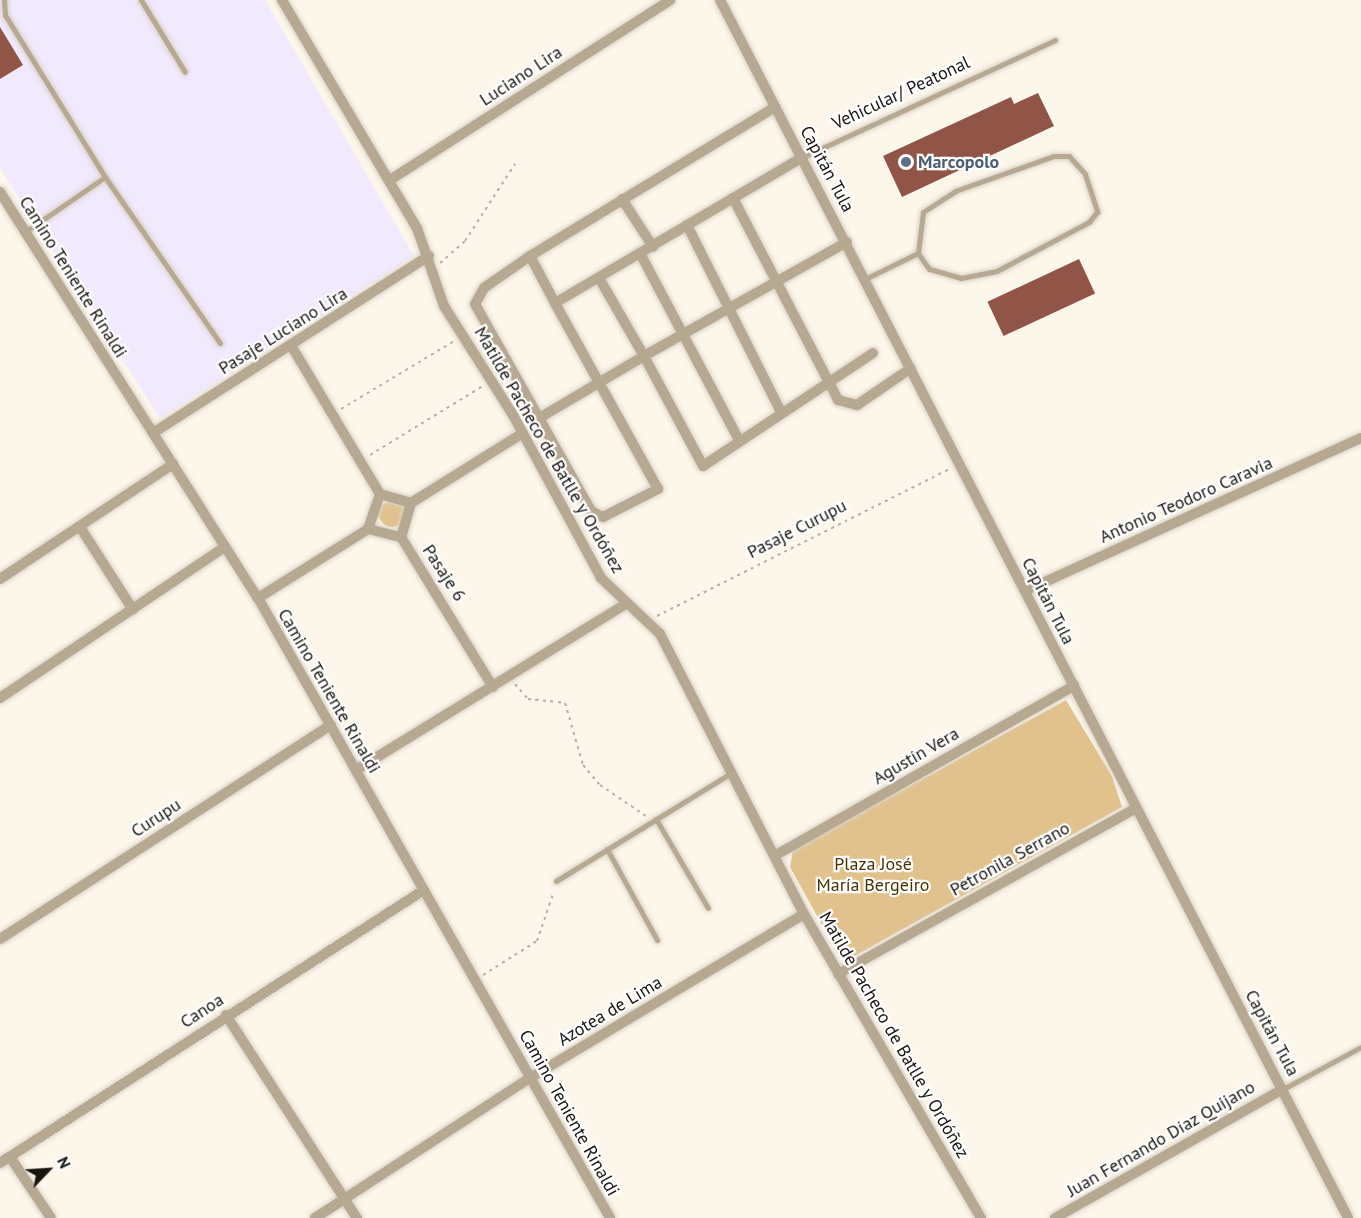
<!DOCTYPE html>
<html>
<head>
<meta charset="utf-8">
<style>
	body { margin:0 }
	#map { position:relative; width:1361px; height:1218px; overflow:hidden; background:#fdf6ea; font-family:"PT Sans",sans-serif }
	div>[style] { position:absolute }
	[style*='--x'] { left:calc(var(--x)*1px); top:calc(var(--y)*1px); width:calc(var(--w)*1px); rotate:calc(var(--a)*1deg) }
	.industrial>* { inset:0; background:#f1e9fe }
	.green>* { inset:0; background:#e1c28d }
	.round { border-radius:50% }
	.building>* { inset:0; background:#905546; transform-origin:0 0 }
	.path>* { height:2px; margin-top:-1px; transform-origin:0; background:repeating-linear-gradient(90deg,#b5b0a6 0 3px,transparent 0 7.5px) }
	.roads { filter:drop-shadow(0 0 2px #d9d2c7) drop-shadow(0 0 2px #d9d2c7) }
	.lane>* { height:5px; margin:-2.5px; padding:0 2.5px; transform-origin:2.5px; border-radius:2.5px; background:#b7a991 }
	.street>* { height:10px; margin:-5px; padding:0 5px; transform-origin:5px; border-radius:5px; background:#b7a991 }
	.dots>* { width:16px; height:16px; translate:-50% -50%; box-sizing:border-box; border:3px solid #fff; border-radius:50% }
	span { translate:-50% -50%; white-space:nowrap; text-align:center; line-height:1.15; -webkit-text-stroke:4.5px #fff; paint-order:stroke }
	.street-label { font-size:18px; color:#191612 }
	.service-label { font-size:18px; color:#4e5e75; font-weight:700 }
	.left { translate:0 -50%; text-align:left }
	.park-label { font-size:18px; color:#4a3303 }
	.north { position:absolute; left:18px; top:1140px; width:60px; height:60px; -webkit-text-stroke:4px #fff; paint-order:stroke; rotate:65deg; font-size:16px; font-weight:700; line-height:24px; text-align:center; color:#191612 }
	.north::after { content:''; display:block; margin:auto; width:21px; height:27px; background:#191612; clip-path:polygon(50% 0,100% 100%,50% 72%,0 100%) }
</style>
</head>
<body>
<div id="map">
	<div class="industrial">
		<i style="clip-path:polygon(0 0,265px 0,414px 256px,160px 418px,0 168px)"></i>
	</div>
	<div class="green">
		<i class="round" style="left:379px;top:501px;width:26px;height:26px"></i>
		<i style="clip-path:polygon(1066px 700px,1112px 776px,1122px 807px,851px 958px,838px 954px,790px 867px,793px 850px)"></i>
	</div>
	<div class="building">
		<i style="clip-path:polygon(0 27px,23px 65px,0 79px)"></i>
		<i style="clip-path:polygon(1038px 93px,1054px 126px,902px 197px,883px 156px,1011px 97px,1014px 104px)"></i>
		<i style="left:1079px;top:259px;width:38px;height:101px;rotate:65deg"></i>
	</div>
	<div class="path">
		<i style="--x:440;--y:263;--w:33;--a:-41"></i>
		<i style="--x:465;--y:241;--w:92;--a:-57"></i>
		<i style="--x:341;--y:409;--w:132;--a:-31"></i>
		<i style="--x:370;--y:455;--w:132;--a:-31.4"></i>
		<i style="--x:657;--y:616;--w:327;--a:-26.7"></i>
		<i style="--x:515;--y:684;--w:20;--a:49"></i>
		<i style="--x:528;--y:699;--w:37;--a:6"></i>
		<i style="--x:565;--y:703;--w:65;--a:73.8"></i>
		<i style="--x:583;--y:765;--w:26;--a:50"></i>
		<i style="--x:600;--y:785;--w:55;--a:34"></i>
		<i style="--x:483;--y:975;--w:64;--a:-32.2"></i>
		<i style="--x:537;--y:941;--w:53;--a:-71.2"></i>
	</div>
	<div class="roads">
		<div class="lane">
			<i style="--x:4;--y:0;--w:15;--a:86"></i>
			<i style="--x:5;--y:15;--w:190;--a:58.3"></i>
			<i style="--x:141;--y:0;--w:84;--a:58.6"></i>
			<i style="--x:1054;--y:156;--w:15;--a:0"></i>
			<i style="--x:1069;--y:156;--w:24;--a:48"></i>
			<i style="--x:1085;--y:174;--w:40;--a:72"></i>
			<i style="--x:1097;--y:212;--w:13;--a:129"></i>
			<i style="--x:1089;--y:222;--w:104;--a:152"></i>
			<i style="--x:997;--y:271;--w:37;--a:169"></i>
			<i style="--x:961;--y:278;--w:33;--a:-164"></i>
			<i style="--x:929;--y:269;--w:19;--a:-125"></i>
			<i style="--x:918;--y:253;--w:41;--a:-83"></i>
			<i style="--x:923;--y:212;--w:38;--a:-33"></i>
			<i style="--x:955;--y:191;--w:105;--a:-19.5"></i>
			<i style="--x:803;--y:157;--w:278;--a:-24.9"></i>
			<i style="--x:25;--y:232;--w:97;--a:-34.5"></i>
			<i style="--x:105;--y:177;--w:202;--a:55.3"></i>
			<i style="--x:865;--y:279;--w:59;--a:-26.1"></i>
			<i style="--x:656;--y:819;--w:103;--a:59.7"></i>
			<i style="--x:607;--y:849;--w:104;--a:61.2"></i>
			<i style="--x:556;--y:881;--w:206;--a:-31.7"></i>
			<i style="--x:1283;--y:1089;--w:89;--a:-28.3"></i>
		</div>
		<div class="street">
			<i style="--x:282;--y:0;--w:265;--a:59.4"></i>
			<i style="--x:417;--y:228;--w:83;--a:70.9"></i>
			<i style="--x:444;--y:306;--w:129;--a:57.7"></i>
			<i style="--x:513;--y:415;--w:185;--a:61.6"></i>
			<i style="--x:601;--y:578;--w:81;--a:43.5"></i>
			<i style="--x:660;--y:634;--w:315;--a:62.8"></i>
			<i style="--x:804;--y:914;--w:352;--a:59.8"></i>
			<i style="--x:720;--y:0;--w:1370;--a:62.72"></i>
			<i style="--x:390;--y:180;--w:333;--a:-32.7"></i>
			<i style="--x:0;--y:192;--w:481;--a:57.6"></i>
			<i style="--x:258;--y:598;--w:713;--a:60.41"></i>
			<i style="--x:733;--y:198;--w:228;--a:62.5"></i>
			<i style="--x:838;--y:400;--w:20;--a:15"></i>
			<i style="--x:857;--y:405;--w:65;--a:-34.4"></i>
			<i style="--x:622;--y:199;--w:57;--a:57.1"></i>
			<i style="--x:687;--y:225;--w:209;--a:63.3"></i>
			<i style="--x:847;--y:242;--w:233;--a:150.7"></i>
			<i style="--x:644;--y:356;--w:125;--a:61.8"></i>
			<i style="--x:703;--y:466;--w:204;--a:-33.6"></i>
			<i style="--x:641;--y:255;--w:209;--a:62.1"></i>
			<i style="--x:530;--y:256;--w:287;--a:-31.3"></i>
			<i style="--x:555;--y:303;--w:53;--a:-118"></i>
			<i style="--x:530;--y:256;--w:56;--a:145.2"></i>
			<i style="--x:484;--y:288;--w:18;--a:119"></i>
			<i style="--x:475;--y:304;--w:237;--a:60.7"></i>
			<i style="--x:591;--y:511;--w:13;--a:27"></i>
			<i style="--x:603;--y:517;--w:62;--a:-27"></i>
			<i style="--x:658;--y:489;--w:213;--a:-119"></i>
			<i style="--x:555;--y:303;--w:288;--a:-30.5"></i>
			<i style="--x:292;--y:347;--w:171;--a:59.1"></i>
			<i style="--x:380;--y:494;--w:32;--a:16"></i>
			<i style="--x:411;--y:503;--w:35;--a:106"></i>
			<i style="--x:401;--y:537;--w:176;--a:58.5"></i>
			<i style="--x:541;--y:417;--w:120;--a:-30.6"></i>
			<i style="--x:644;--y:356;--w:90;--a:-120"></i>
			<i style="--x:153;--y:433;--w:328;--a:-32.7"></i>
			<i style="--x:411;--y:503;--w:132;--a:-32"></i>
			<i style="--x:80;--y:527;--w:98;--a:57.4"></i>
			<i style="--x:368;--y:529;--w:37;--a:-71"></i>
			<i style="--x:0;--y:579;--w:208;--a:-33.6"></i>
			<i style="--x:1025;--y:591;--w:369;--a:-24.5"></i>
			<i style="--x:258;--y:598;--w:130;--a:-32.1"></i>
			<i style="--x:368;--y:529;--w:34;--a:14"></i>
			<i style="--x:0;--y:698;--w:271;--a:-33.9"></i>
			<i style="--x:356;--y:770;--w:317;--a:-31.6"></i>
			<i style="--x:776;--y:855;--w:343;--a:-29.6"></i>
			<i style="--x:0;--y:939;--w:394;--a:-32.9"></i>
			<i style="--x:838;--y:974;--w:341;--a:-29.1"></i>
			<i style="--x:226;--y:1015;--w:242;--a:57.2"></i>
			<i style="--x:10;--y:1157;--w:73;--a:56.1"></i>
			<i style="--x:0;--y:1163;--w:504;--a:-32.78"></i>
			<i style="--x:315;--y:1218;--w:257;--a:-33.1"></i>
			<i style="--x:530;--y:1078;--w:319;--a:-30.9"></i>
			<i style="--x:1055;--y:1218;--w:262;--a:-29.5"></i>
		</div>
	</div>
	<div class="dots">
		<i style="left:906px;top:162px;background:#5c6f8a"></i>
	</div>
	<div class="street-label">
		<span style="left:521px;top:76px;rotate:-33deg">Luciano Lira</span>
		<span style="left:901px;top:93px;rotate:-25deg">Vehicular/ Peatonal</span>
		<span style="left:827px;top:169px;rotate:62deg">Capitán Tula</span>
		<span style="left:73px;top:277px;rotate:58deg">Camino Teniente Rinaldi</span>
		<span style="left:283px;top:331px;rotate:-32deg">Pasaje Luciano Lira</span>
		<span style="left:549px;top:450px;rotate:60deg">Matilde Pacheco de Batlle y Ordóñez</span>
		<span style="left:1186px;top:500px;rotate:-24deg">Antonio Teodoro Caravia</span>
		<span style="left:797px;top:529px;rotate:-27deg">Pasaje Curupu</span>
		<span style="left:444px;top:573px;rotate:57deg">Pasaje 6</span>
		<span style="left:1048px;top:601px;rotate:63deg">Capitán Tula</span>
		<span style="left:329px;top:691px;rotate:60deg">Camino Teniente Rinaldi</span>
		<span style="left:916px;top:756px;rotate:-30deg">Agustín Vera</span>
		<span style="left:156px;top:818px;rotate:-33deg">Curupu</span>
		<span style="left:1010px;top:859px;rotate:-29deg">Petronila Serrano</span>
		<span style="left:202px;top:1011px;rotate:-33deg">Canoa</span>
		<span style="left:610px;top:1011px;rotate:-31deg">Azotea de Lima</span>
		<span style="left:1272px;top:1033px;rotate:62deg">Capitán Tula</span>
		<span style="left:894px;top:1035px;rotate:60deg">Matilde Pacheco de Batlle y Ordóñez</span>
		<span style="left:569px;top:1113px;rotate:61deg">Camino Teniente Rinaldi</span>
		<span style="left:1161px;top:1139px;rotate:-30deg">Juan Fernando Díaz Quijano</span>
	</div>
	<div class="service-label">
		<span class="left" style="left:918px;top:162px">Marcopolo</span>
	</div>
	<div class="park-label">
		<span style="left:873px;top:875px">Plaza José<br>María Bergeiro</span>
	</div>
	<div class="north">N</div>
</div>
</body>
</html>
